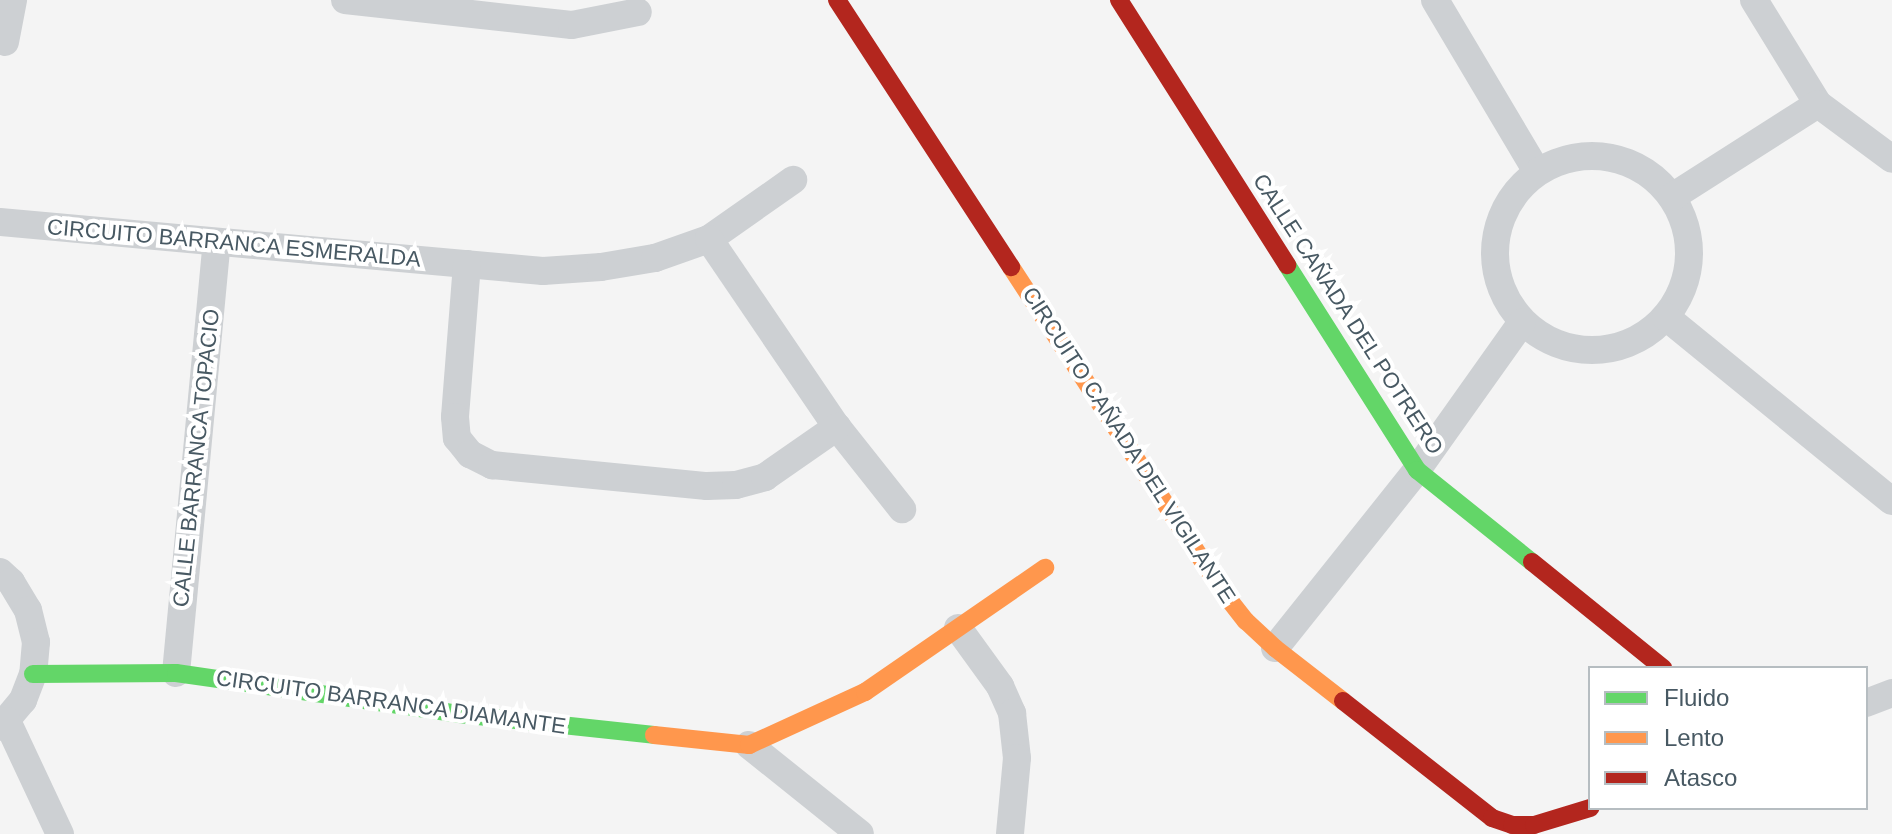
<!DOCTYPE html>
<html>
<head>
<meta charset="utf-8">
<style>
	body { margin:0 }
	#map { position:relative; width:1892px; height:834px; overflow:hidden; background:#f4f4f4; font-family:Helvetica,sans-serif }
	div>[style] { position:absolute }
	[style*='--x'] { left:calc(var(--x)*1px); top:calc(var(--y)*1px); width:calc(var(--w)*1px); rotate:calc(var(--a)*1deg) }
	.street>* { height:28px; margin:-14px; padding:0 14px; transform-origin:14px; border-radius:14px; background:#cdd0d3 }
	.street>.ring { margin:-14px; padding:0; box-sizing:content-box; background:none; border:28px solid #cdd0d3; border-radius:50% }
	.fast>* { height:18px; margin:-9px; padding:0 9px; transform-origin:9px; border-radius:9px; background:#63d668 }
	.slow>* { height:18px; margin:-9px; padding:0 9px; transform-origin:9px; border-radius:9px; background:#ff974d }
	.jam>* { height:18px; margin:-9px; padding:0 9px; transform-origin:9px; border-radius:9px; background:#b3261e }
	span { translate:-50% -50%; white-space:nowrap; text-align:center; line-height:1.15; -webkit-text-stroke:8px #fff; paint-order:stroke }
	.street-label { font-size:22px; color:#485963 }
	.legend { position:absolute; left:1588px; top:666px; width:280px; height:144px; box-sizing:border-box; background:#fff; border:2px solid #b6bdc1; margin:0; padding:10px 14px; list-style:none; font-size:24px; color:#485963 }
	.legend li { display:flex; align-items:center; gap:16px; height:40px }
	.legend b { width:40px; border:2px solid #b6bdc1 }
</style>
</head>
<body>
<div id="map">
	<div class="street">
		<i style="--x:345;--y:0;--w:228;--a:6.3"></i>
		<i style="--x:572;--y:25;--w:67;--a:-11.1"></i>
		<i style="--x:1435;--y:0;--w:200;--a:59.3"></i>
		<i style="--x:1754;--y:0;--w:122;--a:58.4"></i>
		<i style="--x:1818;--y:104;--w:92;--a:36.6"></i>
		<i style="--x:5;--y:42;--w:43;--a:-79.2"></i>
		<i class="ring" style="left:1495px;top:156px;width:166px;height:166px"></i>
		<i style="--x:1672;--y:197;--w:173;--a:-32.5"></i>
		<i style="--x:0;--y:222;--w:545;--a:5.16"></i>
		<i style="--x:543;--y:271;--w:58;--a:-3.9"></i>
		<i style="--x:601;--y:267;--w:55;--a:-9.5"></i>
		<i style="--x:655;--y:258;--w:57;--a:-19.4"></i>
		<i style="--x:709;--y:239;--w:103;--a:-35.1"></i>
		<i style="--x:709;--y:239;--w:227;--a:55.8"></i>
		<i style="--x:837;--y:427;--w:105;--a:51.6"></i>
		<i style="--x:467;--y:264;--w:153;--a:94.5"></i>
		<i style="--x:455;--y:417;--w:21;--a:85"></i>
		<i style="--x:457;--y:438;--w:21;--a:51"></i>
		<i style="--x:470;--y:454;--w:25;--a:27"></i>
		<i style="--x:492;--y:465;--w:216;--a:5.6"></i>
		<i style="--x:707;--y:486;--w:29;--a:-2"></i>
		<i style="--x:736;--y:485;--w:30;--a:-15"></i>
		<i style="--x:765;--y:477;--w:88;--a:-34.8"></i>
		<i style="--x:1666;--y:317;--w:291;--a:39.2"></i>
		<i style="--x:0;--y:572;--w:15;--a:42"></i>
		<i style="--x:11;--y:582;--w:33;--a:59"></i>
		<i style="--x:28;--y:610;--w:33;--a:76"></i>
		<i style="--x:36;--y:642;--w:32;--a:95"></i>
		<i style="--x:33;--y:674;--w:28;--a:111"></i>
		<i style="--x:23;--y:700;--w:35;--a:130"></i>
		<i style="--x:958;--y:628;--w:72;--a:54.1"></i>
		<i style="--x:1000;--y:686;--w:30;--a:66"></i>
		<i style="--x:1012;--y:713;--w:45;--a:83.7"></i>
		<i style="--x:1017;--y:758;--w:76;--a:95.3"></i>
		<i style="--x:1275;--y:648;--w:228;--a:-51.4"></i>
		<i style="--x:1417;--y:470;--w:181;--a:-54.6"></i>
		<i style="--x:176;--y:673;--w:432;--a:-84.6"></i>
		<i style="--x:1866;--y:703;--w:28;--a:-21"></i>
		<i style="--x:7;--y:721;--w:125;--a:64.9"></i>
		<i style="--x:749;--y:745;--w:142;--a:38.7"></i>
	</div>
	<div class="fast">
		<i style="--x:1287;--y:265;--w:243;--a:57.6"></i>
		<i style="--x:1417;--y:470;--w:147;--a:38.7"></i>
		<i style="--x:33;--y:674;--w:143;--a:-0.4"></i>
		<i style="--x:176;--y:673;--w:286;--a:8.2"></i>
		<i style="--x:459;--y:714;--w:196;--a:6.1"></i>
	</div>
	<div class="slow">
		<i style="--x:1011;--y:267;--w:388;--a:56.9"></i>
		<i style="--x:1223;--y:592;--w:37;--a:52"></i>
		<i style="--x:1246;--y:621;--w:40;--a:43"></i>
		<i style="--x:1275;--y:648;--w:86;--a:37.9"></i>
		<i style="--x:654;--y:735;--w:96;--a:6"></i>
		<i style="--x:749;--y:745;--w:128;--a:-24.6"></i>
		<i style="--x:865;--y:692;--w:219;--a:-34.6"></i>
	</div>
	<div class="jam">
		<i style="--x:837;--y:0;--w:319;--a:56.9"></i>
		<i style="--x:1119;--y:0;--w:314;--a:57.6"></i>
		<i style="--x:1532;--y:562;--w:169;--a:39"></i>
		<i style="--x:1343;--y:701;--w:189;--a:38.1"></i>
		<i style="--x:1492;--y:818;--w:21;--a:19"></i>
		<i style="--x:1512;--y:825;--w:22;--a:0"></i>
		<i style="--x:1534;--y:825;--w:59;--a:-16.9"></i>
	</div>
	<div class="street-label">
		<span style="left:234px;top:243px;rotate:5deg">CIRCUITO BARRANCA ESMERALDA</span>
		<span style="left:1348px;top:314px;rotate:57deg">CALLE CAÑADA DEL POTRERO</span>
		<span style="left:1129px;top:445px;rotate:57deg">CIRCUITO CAÑADA DEL VIGILANTE</span>
		<span style="left:196px;top:458px;rotate:-84deg">CALLE BARRANCA TOPACIO</span>
		<span style="left:391px;top:702px;rotate:8deg">CIRCUITO BARRANCA DIAMANTE</span>
	</div>
	<ul class="legend">
	<li><b style="height:10px;background:#63d668"></b>Fluido</li>
	<li><b style="height:10px;background:#ff974d"></b>Lento</li>
	<li><b style="height:10px;background:#b3261e"></b>Atasco</li>
	</ul>
</div>
</body>
</html>
